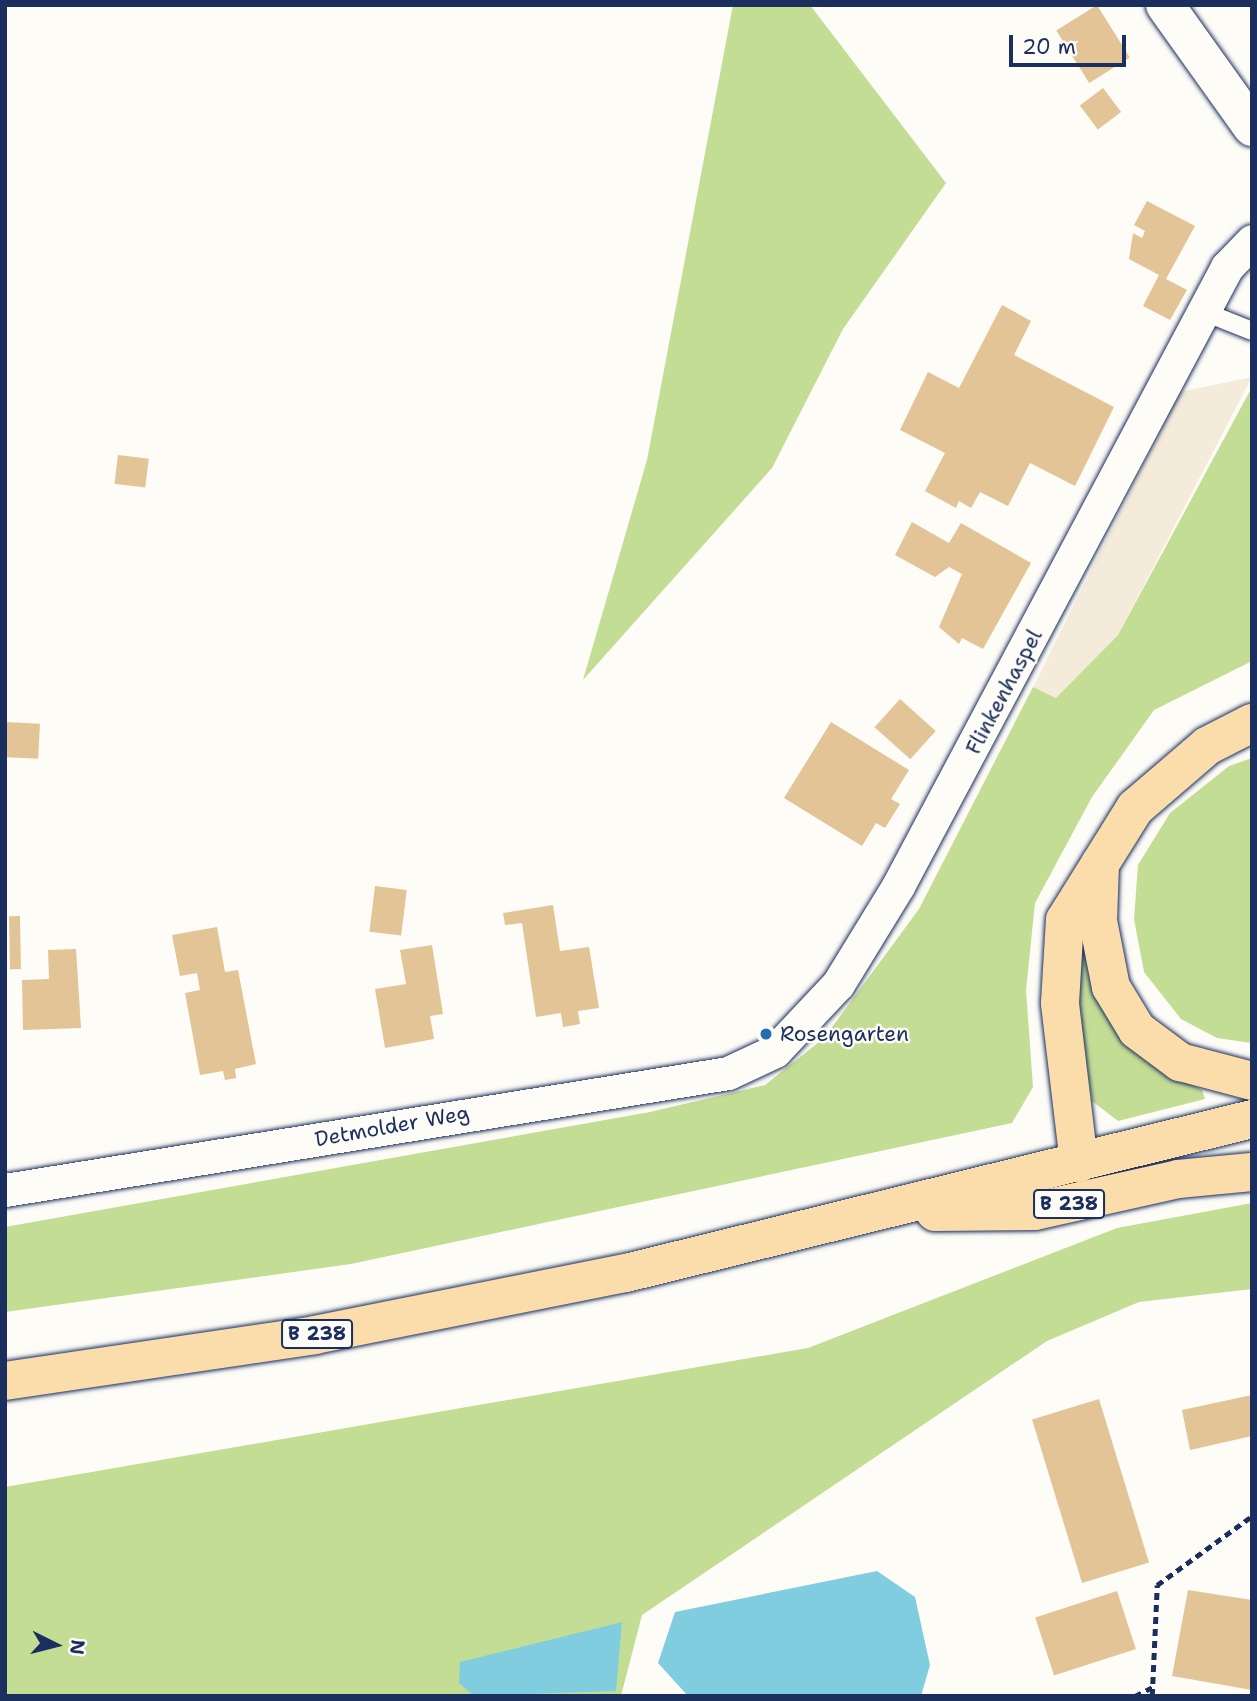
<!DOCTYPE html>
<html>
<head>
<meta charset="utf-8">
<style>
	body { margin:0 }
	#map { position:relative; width:1257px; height:1701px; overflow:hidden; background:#fdfcf7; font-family:"Shantell Sans",sans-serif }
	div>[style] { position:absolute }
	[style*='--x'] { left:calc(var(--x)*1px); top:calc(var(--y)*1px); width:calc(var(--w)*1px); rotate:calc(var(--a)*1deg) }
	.built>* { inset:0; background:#f5ebda }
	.green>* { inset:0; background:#c4dd94 }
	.water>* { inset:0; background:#80cddf }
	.building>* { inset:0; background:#e2c496; transform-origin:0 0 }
	.path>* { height:4.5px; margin-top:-2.25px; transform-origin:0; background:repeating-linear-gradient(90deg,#1b2f5e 0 7px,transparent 0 12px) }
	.roads { filter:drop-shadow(0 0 2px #1b2f5e) drop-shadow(0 0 2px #1b2f5e) }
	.lane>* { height:18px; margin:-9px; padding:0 9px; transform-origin:9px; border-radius:9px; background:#fdfcf7 }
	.street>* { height:33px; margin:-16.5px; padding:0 16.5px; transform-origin:16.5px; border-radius:16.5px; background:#fdfcf7 }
	.secondary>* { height:38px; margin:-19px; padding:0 19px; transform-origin:19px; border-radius:19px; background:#fdfcf7 }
	.primary>* { height:38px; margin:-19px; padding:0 19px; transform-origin:19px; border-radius:19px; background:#faddab }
	.dots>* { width:19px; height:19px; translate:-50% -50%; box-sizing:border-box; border:4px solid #fdfcf7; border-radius:50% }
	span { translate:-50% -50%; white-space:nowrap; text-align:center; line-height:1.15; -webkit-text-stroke:5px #fdfcf7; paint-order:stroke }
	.shield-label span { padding:2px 5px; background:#fdfcf7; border:2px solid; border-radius:5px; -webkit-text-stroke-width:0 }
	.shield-label { font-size:19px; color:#1b2f5e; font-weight:700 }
	.street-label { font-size:21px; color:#1b2f5e }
	.poi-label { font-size:21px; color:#1b2f5e }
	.left { translate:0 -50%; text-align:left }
	.frame { position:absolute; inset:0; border:7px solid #1b2f5e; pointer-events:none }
	.north { position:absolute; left:21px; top:1610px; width:70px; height:70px; -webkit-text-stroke:5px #fdfcf7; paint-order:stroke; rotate:96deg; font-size:19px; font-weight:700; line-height:28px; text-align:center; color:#1b2f5e }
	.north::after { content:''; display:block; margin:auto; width:24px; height:32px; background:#1b2f5e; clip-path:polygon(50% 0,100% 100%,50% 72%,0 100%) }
	.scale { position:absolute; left:1009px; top:35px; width:117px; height:32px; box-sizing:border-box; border:4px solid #1b2f5e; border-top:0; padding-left:9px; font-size:21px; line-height:24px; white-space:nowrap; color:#1b2f5e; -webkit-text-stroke:5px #fdfcf7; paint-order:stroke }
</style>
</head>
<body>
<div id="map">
	<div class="built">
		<i style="clip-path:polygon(1252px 377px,1118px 635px,1056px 698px,1033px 687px,1180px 392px)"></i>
	</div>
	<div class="green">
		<i style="clip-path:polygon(733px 5px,810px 5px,946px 183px,843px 329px,772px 468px,583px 680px,647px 460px)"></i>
		<i style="clip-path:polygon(1252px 387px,1252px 661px,1154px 710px,1092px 797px,1035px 903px,1026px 990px,1033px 1087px,1012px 1123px,351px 1264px,5px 1312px,5px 1227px,650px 1112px,765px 1085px,824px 1038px,919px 909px,1033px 687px,1056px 698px,1118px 635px)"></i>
		<i style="clip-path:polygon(1252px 758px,1252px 1043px,1217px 1038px,1181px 1019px,1144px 972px,1134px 919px,1138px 865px,1170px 813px,1229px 766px)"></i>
		<i style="clip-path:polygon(1083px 948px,1105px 1010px,1143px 1059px,1202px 1090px,1205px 1099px,1118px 1121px,1092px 1101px,1075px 989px)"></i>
		<i style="clip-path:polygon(1252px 1203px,1252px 1289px,1139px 1302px,1047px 1341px,642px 1615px,621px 1696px,5px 1696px,5px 1487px,808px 1348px,1117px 1228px)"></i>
	</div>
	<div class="water">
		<i style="clip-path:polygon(877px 1571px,915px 1597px,930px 1665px,921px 1696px,688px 1696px,658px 1663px,675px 1612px)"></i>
		<i style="clip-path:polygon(622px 1622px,616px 1691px,474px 1696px,459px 1683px,460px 1662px)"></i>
	</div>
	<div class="building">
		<i style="left:1097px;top:5px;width:62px;height:48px;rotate:58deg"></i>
		<i style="left:1103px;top:88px;width:30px;height:29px;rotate:53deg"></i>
		<i style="clip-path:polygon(1147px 201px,1195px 226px,1166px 279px,1187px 290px,1170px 320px,1143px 306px,1159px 275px,1129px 259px,1133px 233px,1142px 238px,1145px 231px,1134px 225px)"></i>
		<i style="clip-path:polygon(1002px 305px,1031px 321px,1014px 355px,1114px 407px,1075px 486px,1030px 463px,1008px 506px,980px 492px,971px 508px,959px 501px,956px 508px,925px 491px,945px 453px,900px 430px,928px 372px,959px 388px)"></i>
		<i style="left:118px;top:455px;width:31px;height:29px;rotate:7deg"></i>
		<i style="clip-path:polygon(912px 522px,949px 543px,961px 523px,1031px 563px,983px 649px,962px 638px,959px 644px,939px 627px,962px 574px,949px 567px,935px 577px,895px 555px)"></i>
		<i style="left:900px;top:699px;width:48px;height:38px;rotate:42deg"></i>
		<i style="left:5px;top:722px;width:35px;height:35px;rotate:3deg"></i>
		<i style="clip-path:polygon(831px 722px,909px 770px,891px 799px,900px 804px,885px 828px,876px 823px,862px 846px,784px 798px)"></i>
		<i style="left:375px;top:886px;width:32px;height:46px;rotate:7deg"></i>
		<i style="clip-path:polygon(553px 905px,560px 951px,589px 947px,599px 1008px,578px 1011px,580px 1024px,563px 1027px,561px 1013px,536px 1017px,522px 923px,505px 925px,503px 913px)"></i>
		<i style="left:20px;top:916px;width:53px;height:11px;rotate:89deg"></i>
		<i style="clip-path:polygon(217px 927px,225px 972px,238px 970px,256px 1064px,235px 1069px,236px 1078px,225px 1080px,223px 1071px,200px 1075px,185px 993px,200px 990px,197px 973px,180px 976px,172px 935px)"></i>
		<i style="clip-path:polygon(432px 945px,443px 1014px,430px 1016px,434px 1039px,385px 1048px,375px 989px,406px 984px,400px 950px)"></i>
		<i style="clip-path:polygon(76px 949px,81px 1028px,23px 1030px,22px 980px,49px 979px,48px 950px)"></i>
		<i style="clip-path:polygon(1252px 1395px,1252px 1436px,1190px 1450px,1182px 1410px)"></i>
		<i style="left:1099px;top:1399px;width:171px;height:70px;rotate:73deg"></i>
		<i style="clip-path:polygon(1188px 1590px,1252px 1600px,1252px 1690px,1172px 1676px)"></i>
		<i style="left:1117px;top:1591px;width:61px;height:86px;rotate:72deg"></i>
	</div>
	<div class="path">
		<i style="--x:140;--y:1696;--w:173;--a:0"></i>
		<i style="--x:1135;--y:1696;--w:20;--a:-27"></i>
		<i style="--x:1152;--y:1696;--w:111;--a:-87.4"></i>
		<i style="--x:1157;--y:1585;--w:117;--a:-36"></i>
	</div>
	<div class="roads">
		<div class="lane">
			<i style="--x:1207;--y:313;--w:48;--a:21.8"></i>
		</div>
		<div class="street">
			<i style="--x:5;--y:1190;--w:732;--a:-9.19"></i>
			<i style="--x:728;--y:1073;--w:52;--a:-25.1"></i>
			<i style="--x:775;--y:1051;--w:92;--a:-46.8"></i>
			<i style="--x:838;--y:984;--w:115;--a:-58.5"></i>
			<i style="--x:898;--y:886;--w:701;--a:-62.01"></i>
			<i style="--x:1227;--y:267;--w:36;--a:-46"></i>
		</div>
		<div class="secondary">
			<i style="--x:1165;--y:5;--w:150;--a:54.5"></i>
		</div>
		<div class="primary">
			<i style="--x:1100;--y:864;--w:57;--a:92"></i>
			<i style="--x:1098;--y:921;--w:67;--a:78.9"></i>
			<i style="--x:1111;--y:987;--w:50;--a:58.8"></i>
			<i style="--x:1137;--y:1030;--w:54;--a:36.7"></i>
			<i style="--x:1180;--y:1062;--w:74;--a:14.8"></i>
			<i style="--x:1079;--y:1163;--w:161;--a:-96.8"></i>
			<i style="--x:1060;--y:1003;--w:83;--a:-86.6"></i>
			<i style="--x:1065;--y:920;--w:132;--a:-58"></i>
			<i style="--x:1135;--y:808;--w:95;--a:-40.7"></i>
			<i style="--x:1207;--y:746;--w:51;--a:-27.1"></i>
			<i style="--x:935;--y:1212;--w:100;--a:-0.6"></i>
			<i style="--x:1035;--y:1211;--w:147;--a:-12.6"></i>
			<i style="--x:1178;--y:1179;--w:74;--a:-5.4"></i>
			<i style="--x:5;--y:1381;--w:313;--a:-8.4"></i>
			<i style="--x:315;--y:1335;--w:317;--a:-11.3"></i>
			<i style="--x:626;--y:1273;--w:645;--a:-13.82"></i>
		</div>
	</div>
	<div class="dots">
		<i style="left:766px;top:1034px;background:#1f6fb2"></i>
	</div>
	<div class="shield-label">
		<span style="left:1069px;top:1204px">B 238</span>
		<span style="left:317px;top:1334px">B 238</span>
	</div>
	<div class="street-label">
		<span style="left:1004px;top:692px;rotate:-62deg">Flinkenhaspel</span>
		<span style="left:392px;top:1126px;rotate:-10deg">Detmolder Weg</span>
	</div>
	<div class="poi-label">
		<span class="left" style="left:780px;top:1034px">Rosengarten</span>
	</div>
	<div class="frame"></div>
	<div class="north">N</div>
	<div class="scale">20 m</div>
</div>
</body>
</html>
